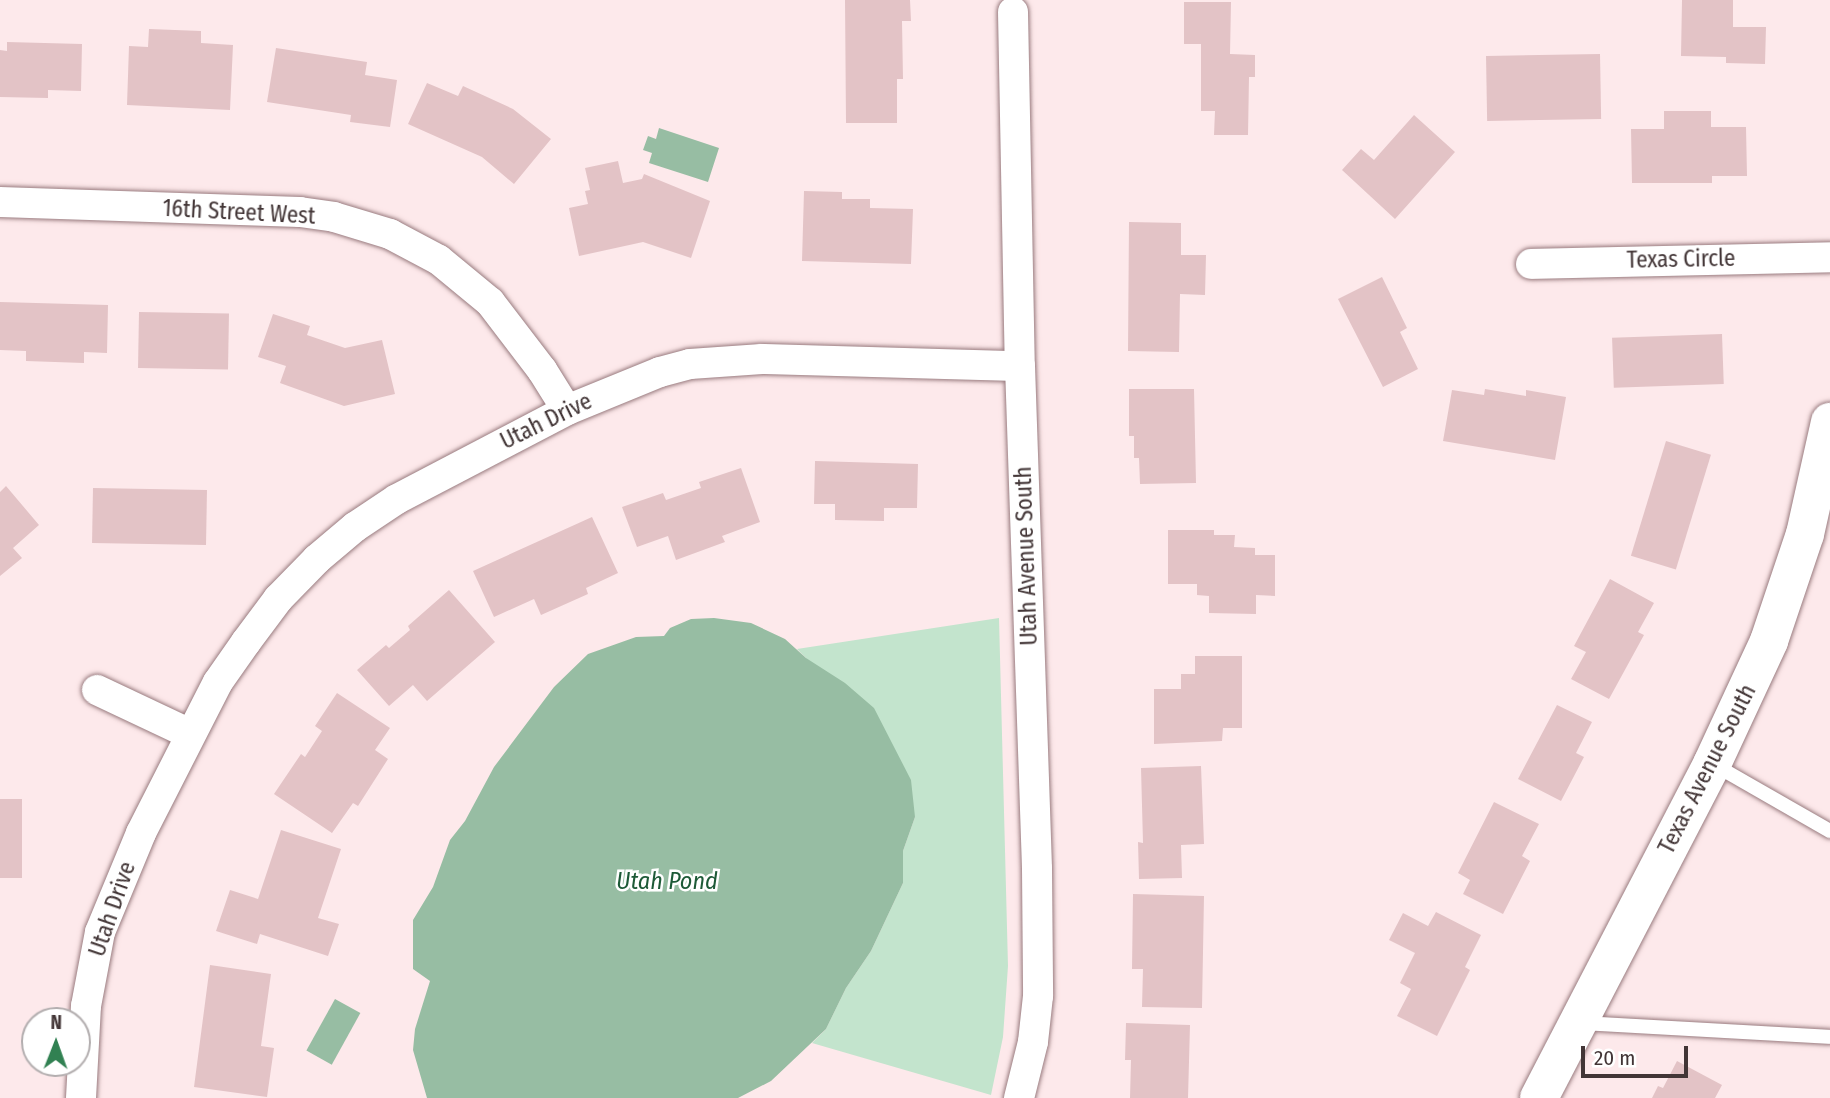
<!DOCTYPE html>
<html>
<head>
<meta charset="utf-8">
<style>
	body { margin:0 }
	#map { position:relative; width:1830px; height:1098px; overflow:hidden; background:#fde9eb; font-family:"Fira Sans Condensed",sans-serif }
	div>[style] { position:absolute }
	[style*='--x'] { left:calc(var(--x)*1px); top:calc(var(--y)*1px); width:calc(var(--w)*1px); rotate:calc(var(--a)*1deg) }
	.green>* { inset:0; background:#c3e4cd }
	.water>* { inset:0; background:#97bda3; transform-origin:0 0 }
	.building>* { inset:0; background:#e3c3c6; transform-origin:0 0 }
	.roads { filter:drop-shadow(0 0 2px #997b7f) drop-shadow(0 0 2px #997b7f) }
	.lane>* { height:14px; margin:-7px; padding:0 7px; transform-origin:7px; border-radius:7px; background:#fff }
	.street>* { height:30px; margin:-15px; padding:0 15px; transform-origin:15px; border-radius:15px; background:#fff }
	.secondary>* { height:38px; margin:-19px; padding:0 19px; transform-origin:19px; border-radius:19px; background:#fff }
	span { translate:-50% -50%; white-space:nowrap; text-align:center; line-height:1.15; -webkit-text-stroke:5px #fff; paint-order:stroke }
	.street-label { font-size:23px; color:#423536 }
	.water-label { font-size:24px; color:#1d5a37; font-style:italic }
	.north { position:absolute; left:21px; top:1007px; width:70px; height:70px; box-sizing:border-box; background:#fff; border:2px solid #b3aeaf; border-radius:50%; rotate:1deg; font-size:19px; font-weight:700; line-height:28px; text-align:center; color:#423536 }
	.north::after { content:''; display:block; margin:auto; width:24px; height:32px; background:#318152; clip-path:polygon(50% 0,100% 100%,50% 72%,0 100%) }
	.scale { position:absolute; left:1581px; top:1046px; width:107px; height:32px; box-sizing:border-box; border:4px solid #423536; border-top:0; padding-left:9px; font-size:21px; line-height:24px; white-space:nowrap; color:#423536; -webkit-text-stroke:5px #fff; paint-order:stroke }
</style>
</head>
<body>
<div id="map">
	<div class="green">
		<i style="clip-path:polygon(999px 618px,1008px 966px,1003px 1037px,991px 1095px,812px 1043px,826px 1029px,846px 988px,871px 951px,903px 883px,903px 851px,915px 817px,806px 658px,797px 649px)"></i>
	</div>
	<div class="water">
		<i style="clip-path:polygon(659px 128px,719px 148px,708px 182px,649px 163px,652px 153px,643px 150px,648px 136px,656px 139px)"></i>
		<i style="clip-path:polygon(714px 618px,751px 623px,785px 639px,806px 658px,845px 683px,874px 708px,911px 780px,915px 817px,903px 851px,903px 883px,871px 951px,846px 988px,826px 1029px,771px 1081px,738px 1098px,427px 1098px,413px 1050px,415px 1029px,430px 981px,413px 969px,413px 920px,433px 887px,450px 840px,465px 821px,494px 767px,554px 687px,588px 654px,636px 637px,664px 636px,670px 628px,691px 619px)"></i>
		<i style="left:335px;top:999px;width:29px;height:59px;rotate:29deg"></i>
	</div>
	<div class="building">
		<i style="clip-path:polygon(845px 0,910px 0,911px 21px,902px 21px,903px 79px,897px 79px,897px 123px,846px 123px)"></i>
		<i style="clip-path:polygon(1682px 0,1733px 0,1733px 27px,1766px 27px,1765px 64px,1726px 63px,1726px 57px,1681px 56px)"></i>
		<i style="clip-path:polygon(1184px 2px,1231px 2px,1230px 54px,1255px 55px,1255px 77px,1249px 77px,1248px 135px,1214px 135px,1215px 111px,1201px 111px,1201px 44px,1184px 44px)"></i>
		<i style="clip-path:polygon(149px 29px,201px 31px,201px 43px,233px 45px,230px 110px,127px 105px,129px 46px,148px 47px)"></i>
		<i style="clip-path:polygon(7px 42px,82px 44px,81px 91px,48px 90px,48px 98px,0 97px,0 50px,7px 51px)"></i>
		<i style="clip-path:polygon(276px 48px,367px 62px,365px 75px,397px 80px,390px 127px,350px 122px,351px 115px,267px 102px)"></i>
		<i style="left:1600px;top:54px;width:65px;height:114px;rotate:89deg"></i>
		<i style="clip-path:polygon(427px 83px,458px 96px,463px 86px,513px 109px,551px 139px,514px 184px,482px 157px,408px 124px)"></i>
		<i style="clip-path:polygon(1664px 111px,1711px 111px,1711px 127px,1746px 127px,1747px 176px,1712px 176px,1712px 183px,1632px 183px,1631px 129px,1664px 129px)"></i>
		<i style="clip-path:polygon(1414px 115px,1455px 152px,1395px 219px,1342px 170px,1361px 149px,1374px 160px)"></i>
		<i style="clip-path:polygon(618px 161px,623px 183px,642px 179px,644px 174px,710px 201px,691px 258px,643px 242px,579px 256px,569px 208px,588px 204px,585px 191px,590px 190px,585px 168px)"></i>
		<i style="clip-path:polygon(804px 191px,842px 192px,842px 199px,870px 199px,870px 208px,913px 209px,911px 264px,802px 261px)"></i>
		<i style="clip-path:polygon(1129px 222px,1181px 223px,1181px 255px,1206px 255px,1205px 295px,1180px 294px,1179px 352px,1128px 351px)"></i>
		<i style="clip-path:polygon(1382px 277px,1407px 328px,1400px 332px,1418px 369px,1383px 387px,1338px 299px)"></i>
		<i style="clip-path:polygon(0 302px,108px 305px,107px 353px,84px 352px,84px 363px,26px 361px,26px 351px,0 350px)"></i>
		<i style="left:139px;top:312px;width:90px;height:56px;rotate:1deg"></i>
		<i style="clip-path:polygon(273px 314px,310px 326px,307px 335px,345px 348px,382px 340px,395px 394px,344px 406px,280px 383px,286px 366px,258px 357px)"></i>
		<i style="left:1722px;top:334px;width:50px;height:110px;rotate:88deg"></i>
		<i style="clip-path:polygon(1129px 389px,1194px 389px,1196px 483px,1140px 484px,1139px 458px,1134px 458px,1134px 436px,1129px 436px)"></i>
		<i style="clip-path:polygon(1485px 389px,1526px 396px,1526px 390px,1566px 397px,1555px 460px,1443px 441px,1452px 390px,1484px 395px)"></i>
		<i style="left:1666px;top:441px;width:47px;height:120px;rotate:17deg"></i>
		<i style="clip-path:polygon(815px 461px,918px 464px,917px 508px,884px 508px,884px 521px,835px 520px,835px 504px,814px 504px)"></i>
		<i style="clip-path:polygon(741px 468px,760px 522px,722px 536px,725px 542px,676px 560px,668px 536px,637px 547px,622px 507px,663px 493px,666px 500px,701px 488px,699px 482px)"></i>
		<i style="clip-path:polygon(6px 486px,39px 525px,13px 548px,22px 558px,0 576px,0 492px)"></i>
		<i style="left:93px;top:488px;width:114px;height:55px;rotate:1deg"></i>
		<i style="clip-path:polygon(592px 517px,618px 573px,586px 588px,588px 594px,541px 615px,534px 599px,494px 617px,473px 571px)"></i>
		<i style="clip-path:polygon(1168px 530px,1214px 530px,1214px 535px,1235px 535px,1234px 547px,1255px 548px,1255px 555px,1275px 555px,1275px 596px,1256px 595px,1256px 614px,1209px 613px,1209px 596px,1197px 595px,1197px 584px,1168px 584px)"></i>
		<i style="clip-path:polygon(1610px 579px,1654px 603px,1638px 632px,1644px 635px,1609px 699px,1571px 679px,1586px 652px,1574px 646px)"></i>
		<i style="clip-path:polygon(449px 590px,495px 642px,427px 701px,413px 685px,389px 706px,357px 670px,386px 645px,389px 648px,410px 630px,408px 626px)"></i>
		<i style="clip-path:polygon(1195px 656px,1242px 656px,1242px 728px,1223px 728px,1222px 741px,1154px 744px,1154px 689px,1181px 689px,1181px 674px,1195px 674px)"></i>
		<i style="clip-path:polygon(337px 693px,390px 728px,375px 750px,388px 759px,358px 806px,353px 803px,332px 833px,274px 794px,301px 754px,305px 757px,322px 731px,315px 726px)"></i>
		<i style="clip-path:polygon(1557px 705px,1592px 722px,1576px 753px,1584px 757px,1561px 801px,1518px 779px)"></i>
		<i style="clip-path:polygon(1201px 766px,1204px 844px,1181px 845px,1182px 878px,1139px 879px,1138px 842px,1143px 843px,1141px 768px)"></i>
		<i style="left:0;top:799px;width:22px;height:79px"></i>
		<i style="clip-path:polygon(1494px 802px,1539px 824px,1522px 856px,1530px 861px,1503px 914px,1463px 894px,1470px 880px,1458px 873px)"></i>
		<i style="clip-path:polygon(281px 830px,341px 849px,318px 918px,339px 924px,328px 956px,260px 934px,257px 944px,216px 931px,230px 890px,258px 899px)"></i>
		<i style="clip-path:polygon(1133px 894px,1204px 896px,1202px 1008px,1142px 1007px,1143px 969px,1132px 969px)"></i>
		<i style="clip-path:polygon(1436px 912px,1481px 935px,1465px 967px,1470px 970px,1437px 1036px,1397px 1016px,1411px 989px,1400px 983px,1415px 953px,1389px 940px,1403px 913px,1428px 926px)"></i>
		<i style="clip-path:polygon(210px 965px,271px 974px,261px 1046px,274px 1048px,267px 1097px,194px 1087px)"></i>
		<i style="clip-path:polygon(1126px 1023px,1190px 1025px,1188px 1098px,1130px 1098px,1131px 1060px,1125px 1060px)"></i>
		<i style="clip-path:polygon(1677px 1061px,1722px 1085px,1715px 1098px,1652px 1098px,1658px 1086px,1663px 1088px)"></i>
	</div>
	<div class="roads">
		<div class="lane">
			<i style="--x:1713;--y:764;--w:135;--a:29.8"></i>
			<i style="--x:1580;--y:1023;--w:250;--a:3.2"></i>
		</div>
		<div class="street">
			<i style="--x:1013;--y:12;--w:354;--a:88.9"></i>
			<i style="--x:1020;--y:366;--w:503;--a:88.06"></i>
			<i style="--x:1037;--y:869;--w:127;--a:89.5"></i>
			<i style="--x:1038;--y:996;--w:46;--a:96.2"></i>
			<i style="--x:1033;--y:1042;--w:58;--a:104"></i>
			<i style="--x:0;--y:202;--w:300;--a:1.9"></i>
			<i style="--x:300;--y:212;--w:34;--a:8"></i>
			<i style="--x:334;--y:217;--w:59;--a:16.9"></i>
			<i style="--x:390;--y:234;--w:55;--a:28"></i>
			<i style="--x:439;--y:260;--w:66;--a:39.5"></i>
			<i style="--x:490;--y:302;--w:86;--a:52.6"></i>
			<i style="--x:542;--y:370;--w:47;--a:58"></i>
			<i style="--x:1531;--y:264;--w:299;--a:-1.3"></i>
			<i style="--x:97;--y:690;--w:103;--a:25.3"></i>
			<i style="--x:81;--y:1098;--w:92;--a:-86.9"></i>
			<i style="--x:86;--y:1006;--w:75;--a:-79.3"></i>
			<i style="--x:100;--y:932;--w:107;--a:-67.5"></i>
			<i style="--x:141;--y:833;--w:169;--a:-63"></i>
			<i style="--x:218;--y:682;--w:49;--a:-55"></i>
			<i style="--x:246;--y:642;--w:54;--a:-53.3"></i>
			<i style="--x:278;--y:599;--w:56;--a:-45.7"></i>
			<i style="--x:317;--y:559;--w:50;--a:-40.1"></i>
			<i style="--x:355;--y:527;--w:50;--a:-33.7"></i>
			<i style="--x:397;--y:499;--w:192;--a:-27.6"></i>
			<i style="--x:567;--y:410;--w:100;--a:-22.2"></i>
			<i style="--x:660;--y:372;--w:31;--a:-15"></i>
			<i style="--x:690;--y:364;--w:72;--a:-4"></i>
			<i style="--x:762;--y:359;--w:258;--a:1.6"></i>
		</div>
		<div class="secondary">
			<i style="--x:1539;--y:1098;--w:376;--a:-62.6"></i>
			<i style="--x:1712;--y:764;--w:136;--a:-65.1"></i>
			<i style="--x:1769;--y:641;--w:113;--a:-71.4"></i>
			<i style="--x:1805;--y:534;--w:115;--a:-77.4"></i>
		</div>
	</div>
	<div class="street-label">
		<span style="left:239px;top:212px;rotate:3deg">16th Street West</span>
		<span style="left:1681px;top:259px;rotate:-1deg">Texas Circle</span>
		<span style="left:546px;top:421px;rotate:-26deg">Utah Drive</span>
		<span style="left:1026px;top:556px;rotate:-92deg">Utah Avenue South</span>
		<span style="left:1707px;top:769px;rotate:-63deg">Texas Avenue South</span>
		<span style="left:112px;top:909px;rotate:-71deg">Utah Drive</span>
	</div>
	<div class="water-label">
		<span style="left:667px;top:882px">Utah Pond</span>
	</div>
	<div class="north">N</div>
	<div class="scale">20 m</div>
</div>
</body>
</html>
